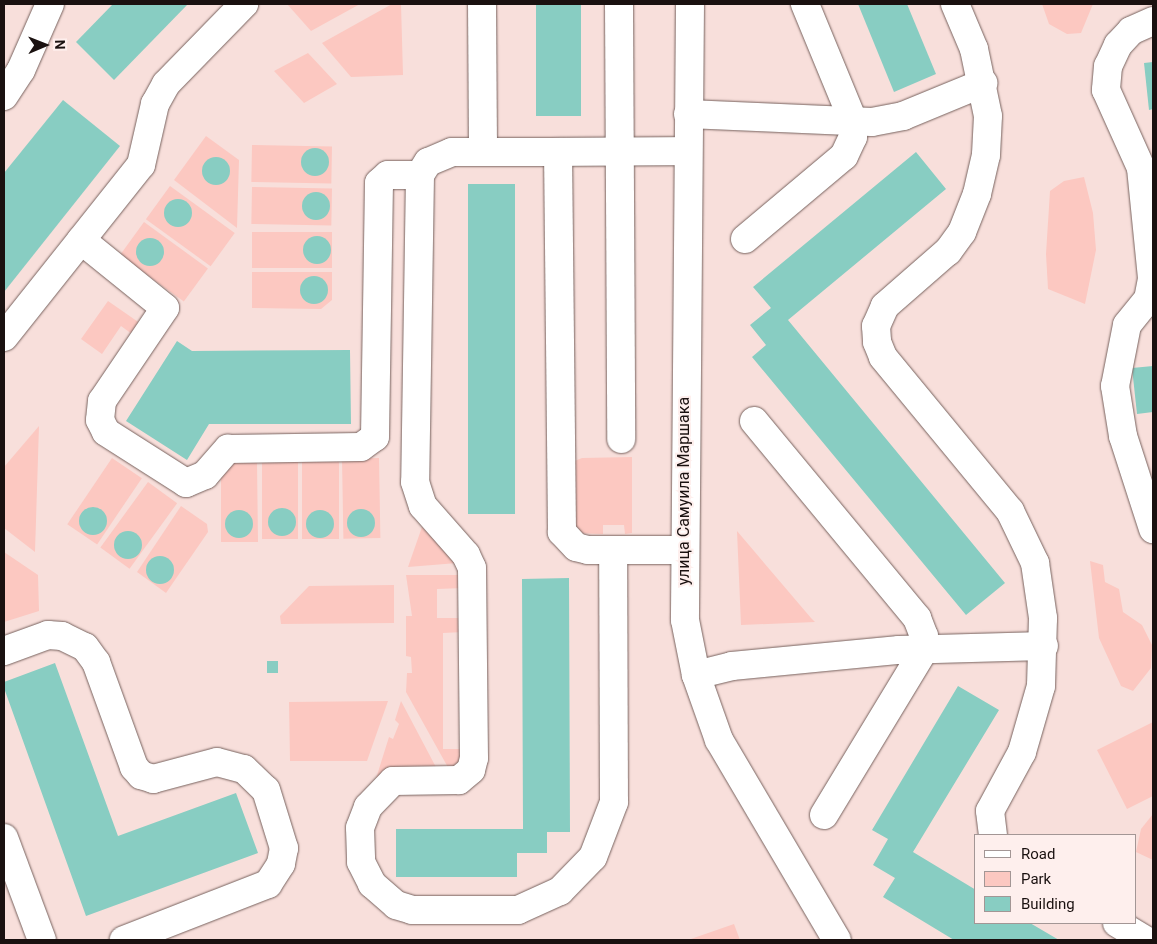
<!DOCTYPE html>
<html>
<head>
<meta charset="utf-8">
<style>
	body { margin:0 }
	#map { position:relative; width:1157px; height:944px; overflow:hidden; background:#f8dfdb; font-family:Roboto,sans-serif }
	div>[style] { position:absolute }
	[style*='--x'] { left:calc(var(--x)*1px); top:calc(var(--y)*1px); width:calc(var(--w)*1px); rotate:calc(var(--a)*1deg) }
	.green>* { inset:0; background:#fcc8c1; transform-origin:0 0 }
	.building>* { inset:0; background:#88cdc2; transform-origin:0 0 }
	.round { border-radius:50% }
	.roads { filter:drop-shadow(0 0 1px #77625e) drop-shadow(0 0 1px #77625e) }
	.minor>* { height:28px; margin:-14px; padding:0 14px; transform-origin:14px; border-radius:14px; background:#fff }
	span { translate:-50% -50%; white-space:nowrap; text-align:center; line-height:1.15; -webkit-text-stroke:4px #feefed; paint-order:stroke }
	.street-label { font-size:16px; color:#1a1110 }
	.frame { position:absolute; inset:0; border:5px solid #1a1110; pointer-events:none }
	.legend { position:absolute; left:974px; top:834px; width:162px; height:90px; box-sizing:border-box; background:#feefed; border:1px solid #a39695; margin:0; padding:6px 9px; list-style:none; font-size:15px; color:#1a1110 }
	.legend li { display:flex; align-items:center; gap:10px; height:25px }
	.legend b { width:25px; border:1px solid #a39695 }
	.north { position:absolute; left:20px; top:20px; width:50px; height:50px; -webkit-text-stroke:4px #feefed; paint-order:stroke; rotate:89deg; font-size:14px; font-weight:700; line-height:20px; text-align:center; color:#1a1110 }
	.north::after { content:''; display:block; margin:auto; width:18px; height:22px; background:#1a1110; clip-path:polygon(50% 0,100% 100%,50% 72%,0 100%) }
</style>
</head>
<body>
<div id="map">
	<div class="green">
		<i style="clip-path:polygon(287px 4px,360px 4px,311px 31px)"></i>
		<i style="clip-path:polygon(392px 4px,401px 4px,403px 75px,351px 77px,322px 43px)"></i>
		<i style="clip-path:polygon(1042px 4px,1093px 4px,1081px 33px,1067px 34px,1049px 24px)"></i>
		<i style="clip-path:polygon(308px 53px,337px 84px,304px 103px,274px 71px)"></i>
		<i style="clip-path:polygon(206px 136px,239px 160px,237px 228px,174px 180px)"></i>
		<i style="left:252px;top:145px;width:80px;height:37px;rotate:1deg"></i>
		<i style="clip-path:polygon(1084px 177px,1093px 213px,1096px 250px,1085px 304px,1048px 289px,1046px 254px,1050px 191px,1064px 181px)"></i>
		<i style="left:170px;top:186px;width:80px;height:41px;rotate:36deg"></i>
		<i style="left:252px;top:187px;width:80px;height:37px;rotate:1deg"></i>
		<i style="left:144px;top:222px;width:79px;height:41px;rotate:36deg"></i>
		<i style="left:252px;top:232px;width:80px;height:36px"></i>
		<i style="clip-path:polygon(252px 272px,332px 272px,332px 300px,321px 309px,252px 308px)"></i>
		<i style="clip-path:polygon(108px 301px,144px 326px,136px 337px,121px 326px,102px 354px,81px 339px)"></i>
		<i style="clip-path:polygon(39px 426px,35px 552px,4px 528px,4px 467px)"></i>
		<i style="clip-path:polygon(632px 457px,632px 533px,625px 534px,624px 525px,603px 525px,603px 534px,573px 533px,572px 462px,582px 458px)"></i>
		<i style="left:112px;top:458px;width:36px;height:80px;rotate:34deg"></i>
		<i style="left:379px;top:458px;width:80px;height:37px;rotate:89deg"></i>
		<i style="left:262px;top:459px;width:36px;height:80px"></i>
		<i style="left:302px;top:459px;width:37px;height:80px"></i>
		<i style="clip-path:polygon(227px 462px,257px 462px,258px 542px,221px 542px,221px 468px)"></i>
		<i style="left:148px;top:482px;width:36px;height:81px;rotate:36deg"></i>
		<i style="clip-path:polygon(181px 506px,207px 524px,208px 532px,166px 593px,137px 572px)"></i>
		<i style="clip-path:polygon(422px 527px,457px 563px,408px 567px)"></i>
		<i style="clip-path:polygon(737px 531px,811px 618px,815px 622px,741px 625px)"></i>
		<i style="clip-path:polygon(4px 552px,38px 575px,39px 611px,4px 622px)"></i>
		<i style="clip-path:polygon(1090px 561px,1103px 565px,1105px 582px,1119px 589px,1123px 612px,1142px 625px,1152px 645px,1151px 668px,1133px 691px,1121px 686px,1099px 638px)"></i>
		<i style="clip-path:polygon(406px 575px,463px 575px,463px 588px,437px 589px,437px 618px,463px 618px,463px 632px,443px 633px,443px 749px,464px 749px,462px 761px,450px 771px,406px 692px,407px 673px,412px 673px,411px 657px,406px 656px,406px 616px,412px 616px)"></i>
		<i style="clip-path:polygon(394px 585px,394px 623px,281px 624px,280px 616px,309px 586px)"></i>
		<i style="clip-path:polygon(388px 701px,367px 761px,290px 761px,289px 702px)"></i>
		<i style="clip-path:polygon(401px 701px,438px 771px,373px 788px,389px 737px,393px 739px,399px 724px,395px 720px)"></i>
		<i style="clip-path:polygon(1153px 722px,1153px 796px,1127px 809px,1097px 750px)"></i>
		<i style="clip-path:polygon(1153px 814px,1153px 860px,1136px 852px,1141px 829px)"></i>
		<i style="clip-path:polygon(734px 924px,740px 940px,688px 940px)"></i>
	</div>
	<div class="building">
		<i style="clip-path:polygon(113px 4px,188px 4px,114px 80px,76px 42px)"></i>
		<i style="left:536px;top:4px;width:45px;height:112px"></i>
		<i style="clip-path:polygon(858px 4px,907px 4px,936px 74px,894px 92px)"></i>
		<i style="clip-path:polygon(1153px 62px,1153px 109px,1149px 110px,1144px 63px)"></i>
		<i style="clip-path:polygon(63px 100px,120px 146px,4px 292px,4px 173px)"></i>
		<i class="round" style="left:301px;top:148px;width:28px;height:28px"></i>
		<i style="clip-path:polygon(916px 152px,946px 189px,788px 320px,1005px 583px,966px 615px,752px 357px,766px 345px,750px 325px,771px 308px,753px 287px)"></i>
		<i class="round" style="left:202px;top:157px;width:28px;height:28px"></i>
		<i style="left:468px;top:184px;width:47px;height:330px"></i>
		<i class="round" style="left:302px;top:192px;width:28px;height:28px"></i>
		<i class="round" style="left:164px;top:199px;width:28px;height:28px"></i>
		<i class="round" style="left:303px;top:236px;width:28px;height:28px"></i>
		<i class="round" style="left:136px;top:238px;width:28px;height:28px"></i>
		<i class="round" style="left:300px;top:276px;width:28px;height:28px"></i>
		<i style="clip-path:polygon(177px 341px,192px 351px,350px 350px,351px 424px,209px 424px,187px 460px,126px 421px)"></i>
		<i style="clip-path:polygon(1153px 366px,1153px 412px,1137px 414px,1132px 368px)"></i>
		<i class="round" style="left:79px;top:507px;width:28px;height:28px"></i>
		<i class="round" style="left:268px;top:508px;width:28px;height:28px"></i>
		<i class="round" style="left:347px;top:509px;width:28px;height:28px"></i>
		<i class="round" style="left:225px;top:510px;width:28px;height:28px"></i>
		<i class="round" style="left:306px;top:510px;width:28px;height:28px"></i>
		<i class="round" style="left:114px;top:531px;width:28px;height:28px"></i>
		<i class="round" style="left:146px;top:556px;width:28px;height:28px"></i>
		<i style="clip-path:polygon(569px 578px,570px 832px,547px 832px,547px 853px,517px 853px,517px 877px,396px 877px,396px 829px,523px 829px,522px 579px)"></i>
		<i style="left:267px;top:661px;width:11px;height:12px"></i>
		<i style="clip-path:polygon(55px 663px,118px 836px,236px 793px,258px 853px,86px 916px,4px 688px,4px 682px)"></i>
		<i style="clip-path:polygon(958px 686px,999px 710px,913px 852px,976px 890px,976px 923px,1030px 923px,1059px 940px,954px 940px,883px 897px,895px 878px,873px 865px,888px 839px,872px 830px)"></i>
	</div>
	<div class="roads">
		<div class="minor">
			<i style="--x:482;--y:4;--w:148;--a:89.6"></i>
			<i style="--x:619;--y:4;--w:435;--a:89.7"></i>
			<i style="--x:690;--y:4;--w:616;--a:90.47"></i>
			<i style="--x:685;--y:620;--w:56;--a:78.7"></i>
			<i style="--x:696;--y:675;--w:69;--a:70.5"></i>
			<i style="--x:719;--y:740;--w:232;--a:59.5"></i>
			<i style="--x:955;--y:4;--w:49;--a:67.1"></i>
			<i style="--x:974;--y:49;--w:68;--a:78.2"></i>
			<i style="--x:988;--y:116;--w:39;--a:93"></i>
			<i style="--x:986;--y:155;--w:40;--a:103"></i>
			<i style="--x:977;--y:194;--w:41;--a:111.5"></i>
			<i style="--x:962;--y:232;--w:24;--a:126"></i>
			<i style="--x:948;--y:251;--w:84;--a:138.9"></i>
			<i style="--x:885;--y:306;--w:22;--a:114"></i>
			<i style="--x:876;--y:326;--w:16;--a:86"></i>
			<i style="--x:877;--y:342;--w:16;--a:68"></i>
			<i style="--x:883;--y:357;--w:200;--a:50.5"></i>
			<i style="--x:1010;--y:511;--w:58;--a:64.3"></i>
			<i style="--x:1035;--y:563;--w:56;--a:81.7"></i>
			<i style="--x:1043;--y:618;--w:68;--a:91.7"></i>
			<i style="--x:1041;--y:686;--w:69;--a:106.1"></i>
			<i style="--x:1022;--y:752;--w:67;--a:118.5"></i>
			<i style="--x:990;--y:811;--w:24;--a:83"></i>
			<i style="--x:1153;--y:21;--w:24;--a:156"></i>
			<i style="--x:1131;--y:31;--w:19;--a:133"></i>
			<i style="--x:1118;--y:45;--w:23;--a:115"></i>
			<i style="--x:1108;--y:66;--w:24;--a:95"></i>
			<i style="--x:1106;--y:90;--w:85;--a:65.8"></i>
			<i style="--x:1141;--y:168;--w:112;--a:84.3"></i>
			<i style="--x:1152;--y:279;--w:20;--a:101"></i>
			<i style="--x:1148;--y:299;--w:33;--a:129"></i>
			<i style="--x:1127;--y:325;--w:62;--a:101.1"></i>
			<i style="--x:1115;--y:386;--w:51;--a:80.9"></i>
			<i style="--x:1123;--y:436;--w:98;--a:72.1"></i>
			<i style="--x:4;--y:96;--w:31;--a:-57"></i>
			<i style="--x:21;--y:70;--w:72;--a:-66.3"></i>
			<i style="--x:688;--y:114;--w:184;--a:2.5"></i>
			<i style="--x:872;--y:122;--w:32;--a:-11"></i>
			<i style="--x:903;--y:116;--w:87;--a:-22.4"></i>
			<i style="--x:558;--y:152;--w:106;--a:180"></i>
			<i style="--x:452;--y:152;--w:26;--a:157"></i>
			<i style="--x:428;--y:162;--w:15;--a:122"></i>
			<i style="--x:420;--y:175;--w:307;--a:90.9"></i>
			<i style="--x:415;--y:482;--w:25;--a:72"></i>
			<i style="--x:423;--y:506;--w:65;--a:48.7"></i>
			<i style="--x:466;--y:555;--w:14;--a:65"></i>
			<i style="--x:472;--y:568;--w:190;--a:89.4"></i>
			<i style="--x:474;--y:758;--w:12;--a:104"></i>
			<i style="--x:471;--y:770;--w:16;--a:140"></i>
			<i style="--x:459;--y:780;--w:66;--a:179.1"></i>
			<i style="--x:393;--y:781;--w:36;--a:134"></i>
			<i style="--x:368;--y:807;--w:22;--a:111"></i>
			<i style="--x:360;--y:828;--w:34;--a:88"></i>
			<i style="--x:361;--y:862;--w:25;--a:63"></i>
			<i style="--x:372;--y:884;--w:32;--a:41"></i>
			<i style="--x:396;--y:905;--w:17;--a:17"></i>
			<i style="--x:412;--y:910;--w:106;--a:0"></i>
			<i style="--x:518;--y:910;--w:46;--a:-24.3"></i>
			<i style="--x:560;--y:891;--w:47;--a:-45.9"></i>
			<i style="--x:593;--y:857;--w:59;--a:-69.1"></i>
			<i style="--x:614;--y:802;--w:252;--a:-90.2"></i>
			<i style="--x:745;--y:239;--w:129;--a:-40"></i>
			<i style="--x:844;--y:156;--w:21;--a:-65"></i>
			<i style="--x:853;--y:137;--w:14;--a:-86"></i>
			<i style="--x:854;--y:123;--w:129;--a:-112.4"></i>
			<i style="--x:81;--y:240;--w:108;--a:39"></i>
			<i style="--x:165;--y:308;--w:112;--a:124.1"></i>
			<i style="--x:102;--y:401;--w:19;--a:96"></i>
			<i style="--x:100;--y:420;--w:13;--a:63"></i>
			<i style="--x:106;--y:432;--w:95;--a:32.5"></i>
			<i style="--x:186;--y:483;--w:21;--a:-23"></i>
			<i style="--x:205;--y:475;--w:35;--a:-49"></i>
			<i style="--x:228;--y:449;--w:133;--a:-0.9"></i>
			<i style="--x:361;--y:447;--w:17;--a:-36"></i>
			<i style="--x:375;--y:437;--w:254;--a:-89.1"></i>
			<i style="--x:379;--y:183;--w:12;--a:-42"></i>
			<i style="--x:388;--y:175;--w:32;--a:0"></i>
			<i style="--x:4;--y:337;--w:220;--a:-51.5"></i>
			<i style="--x:141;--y:165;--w:63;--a:-77.1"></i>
			<i style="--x:155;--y:104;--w:23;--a:-61"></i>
			<i style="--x:166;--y:84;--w:112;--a:-45.7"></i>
			<i style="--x:754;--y:421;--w:256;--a:50.4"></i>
			<i style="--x:917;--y:618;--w:19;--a:69"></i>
			<i style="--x:924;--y:636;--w:14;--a:90"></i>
			<i style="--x:924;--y:650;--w:193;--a:121.2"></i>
			<i style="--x:683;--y:550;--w:95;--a:180"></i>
			<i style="--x:588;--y:550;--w:12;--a:-166"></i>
			<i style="--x:576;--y:547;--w:21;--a:-133"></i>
			<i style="--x:562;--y:532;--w:380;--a:-90.6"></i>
			<i style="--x:558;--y:152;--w:130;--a:-0.4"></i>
			<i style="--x:4;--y:651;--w:47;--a:-20"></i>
			<i style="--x:48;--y:635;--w:14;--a:4"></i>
			<i style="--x:62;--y:636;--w:25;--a:26"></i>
			<i style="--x:85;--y:647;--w:19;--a:54"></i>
			<i style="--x:96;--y:662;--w:112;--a:70.1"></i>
			<i style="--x:134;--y:767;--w:11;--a:49"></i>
			<i style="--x:141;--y:775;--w:13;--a:18"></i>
			<i style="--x:153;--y:779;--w:66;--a:-14.9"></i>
			<i style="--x:217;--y:762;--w:28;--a:15"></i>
			<i style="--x:244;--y:769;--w:30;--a:44"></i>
			<i style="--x:266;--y:790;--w:61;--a:72.8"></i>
			<i style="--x:284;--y:848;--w:16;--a:101"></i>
			<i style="--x:281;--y:864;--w:24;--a:123"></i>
			<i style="--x:268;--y:884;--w:155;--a:158.7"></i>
			<i style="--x:696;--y:675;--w:37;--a:-14"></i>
			<i style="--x:732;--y:666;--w:168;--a:-5.5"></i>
			<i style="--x:899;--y:650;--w:145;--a:-1.6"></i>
			<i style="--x:4;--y:838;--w:109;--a:69.6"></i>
			<i style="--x:1117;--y:923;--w:33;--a:31"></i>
		</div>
	</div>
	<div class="street-label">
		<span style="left:684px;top:491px;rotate:-90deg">улица Самуила Маршака</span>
	</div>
	<div class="frame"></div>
	<ul class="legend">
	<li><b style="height:6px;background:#fff"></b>Road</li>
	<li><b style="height:14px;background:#fcc8c1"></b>Park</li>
	<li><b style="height:14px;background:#88cdc2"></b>Building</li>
	</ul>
	<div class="north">N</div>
</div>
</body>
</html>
